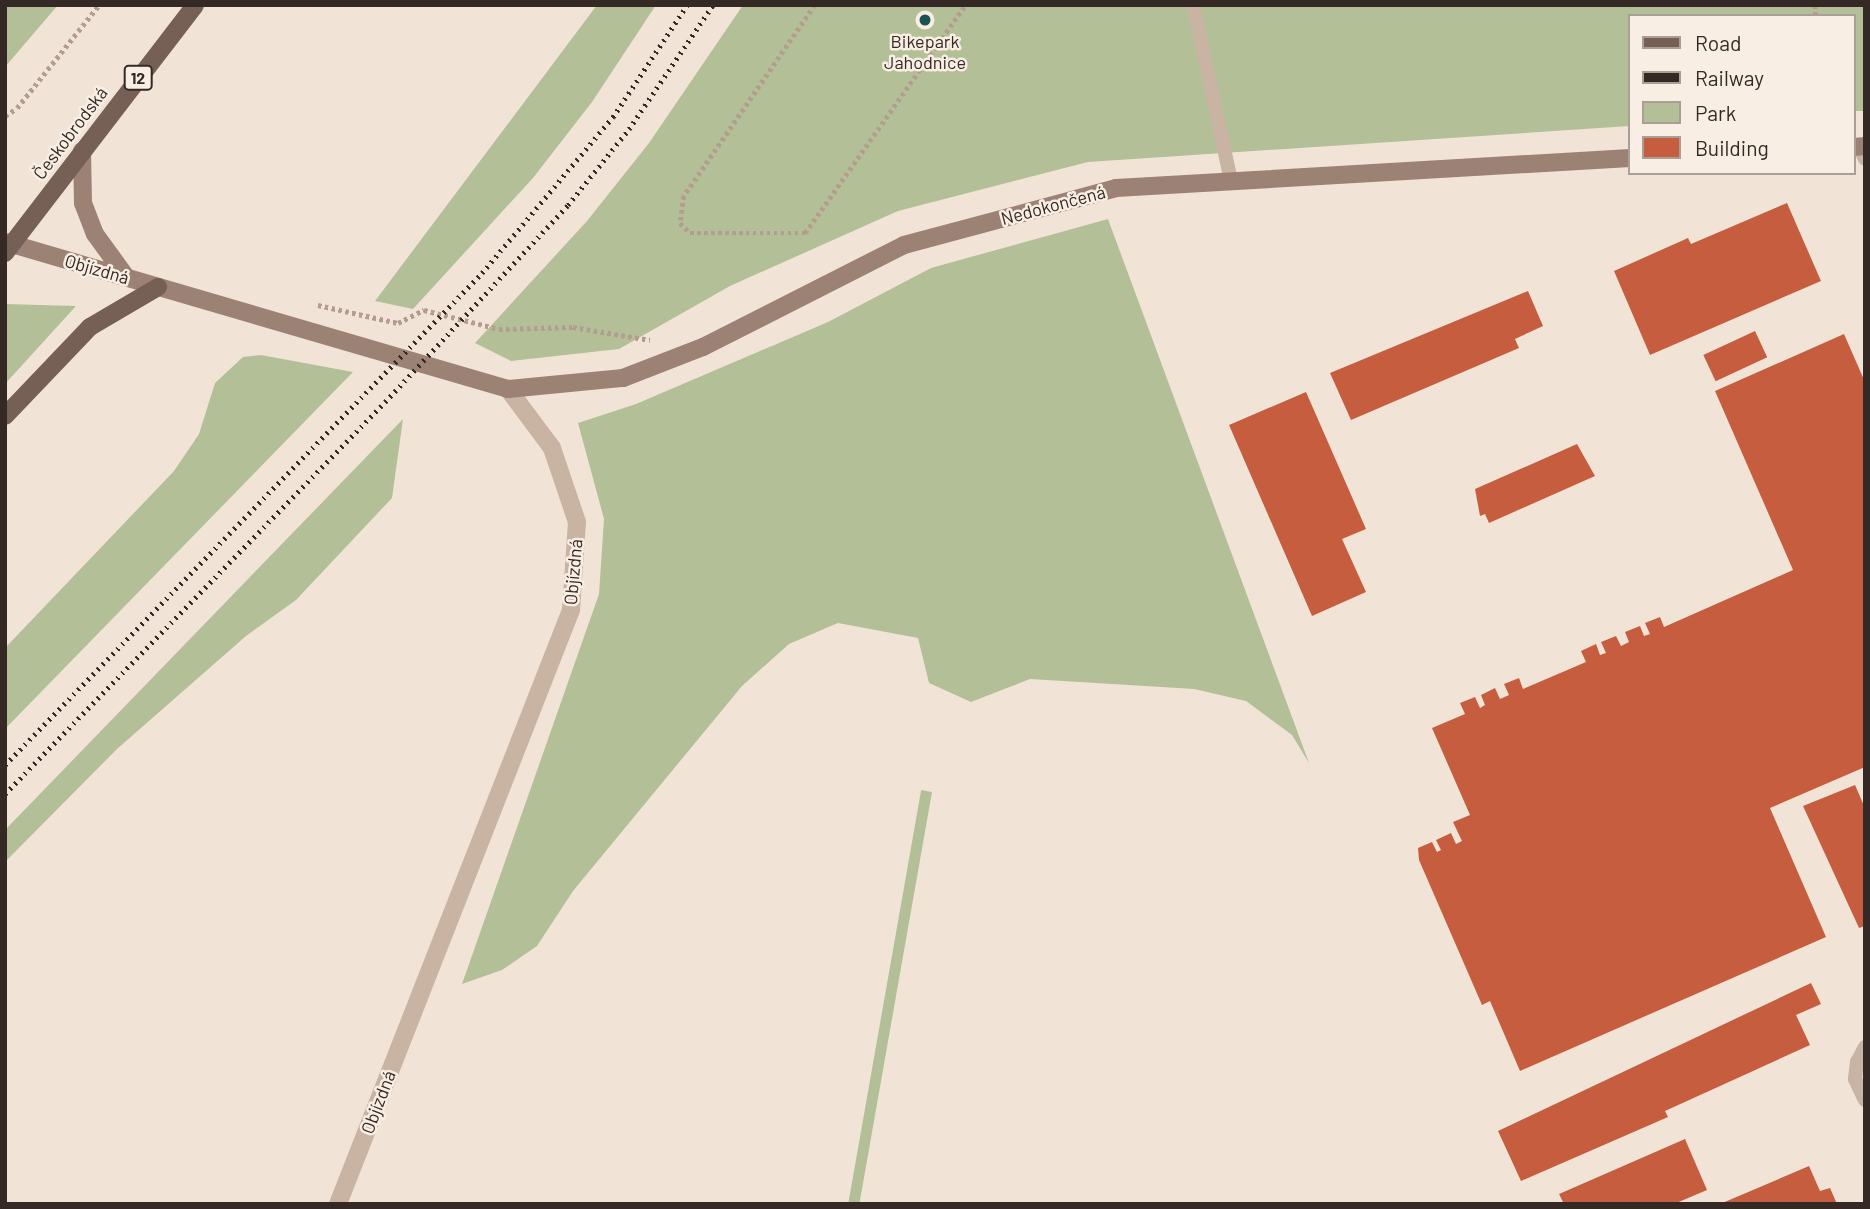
<!DOCTYPE html>
<html>
<head>
<meta charset="utf-8">
<style>
	body { margin:0 }
	#map { position:relative; width:1870px; height:1209px; overflow:hidden; background:#f1e4d7; font-family:Barlow,sans-serif }
	div>[style] { position:absolute }
	[style*='--x'] { left:calc(var(--x)*1px); top:calc(var(--y)*1px); width:calc(var(--w)*1px); rotate:calc(var(--a)*1deg) }
	.green>* { inset:0; background:#b3c097; transform-origin:0 0 }
	.building>* { inset:0; background:#c75d3f; transform-origin:0 0 }
	.path>* { height:4.5px; margin-top:-2.25px; transform-origin:0; background:repeating-linear-gradient(90deg,#b49d8e 0 3.5px,transparent 0 7px) }
	.lane>* { height:14px; margin:-7px; padding:0 7px; transform-origin:7px; border-radius:7px; background:#c9b3a3 }
	.street>* { height:18px; margin:-9px; padding:0 9px; transform-origin:9px; border-radius:9px; background:#c9b3a3 }
	.secondary>* { height:18px; margin:-9px; padding:0 9px; transform-origin:9px; border-radius:9px; background:#9c8275 }
	.primary>* { height:18px; margin:-9px; padding:0 9px; transform-origin:9px; border-radius:9px; background:#766056 }
	.rail>* { height:5px; margin-top:-2.5px; transform-origin:0; background:repeating-linear-gradient(90deg,#342925 0 2px,transparent 0 7px) }
	.dots>* { width:19px; height:19px; translate:-50% -50%; box-sizing:border-box; border:4px solid #f9eee3; border-radius:50% }
	span { translate:-50% -50%; white-space:nowrap; text-align:center; line-height:1.15; -webkit-text-stroke:5px #f9eee3; paint-order:stroke }
	.shield-label span { padding:2px 5px; background:#f9eee3; border:2px solid; border-radius:5px; -webkit-text-stroke-width:0 }
	.shield-label { font-size:16px; color:#342925; font-weight:700 }
	.poi-label { font-size:18px; color:#342925 }
	.street-label { font-size:18px; color:#342925 }
	.frame { position:absolute; inset:0; border:7px solid #342925; pointer-events:none }
	.legend { position:absolute; left:1628px; top:14px; width:228px; height:161px; box-sizing:border-box; background:#f9eee3; border:2px solid #aa9f97; margin:0; padding:9px 12px; list-style:none; font-size:21px; color:#342925 }
	.legend li { display:flex; align-items:center; gap:14px; height:35px }
	.legend b { width:35px; border:2px solid #aa9f97 }
</style>
</head>
<body>
<div id="map">
	<div class="green">
		<i style="clip-path:polygon(5px 5px,58px 5px,5px 67px)"></i>
		<i style="clip-path:polygon(597px 5px,656px 5px,592px 102px,533px 178px,413px 309px,375px 301px)"></i>
		<i style="clip-path:polygon(743px 5px,1865px 5px,1865px 111px,1854px 111px,1854px 16px,1630px 16px,1630px 126px,1088px 162px,898px 211px,730px 286px,619px 349px,511px 361px,475px 343px,587px 221px,649px 143px)"></i>
		<i style="clip-path:polygon(1108px 219px,1309px 763px,1292px 735px,1246px 701px,1194px 689px,1030px 679px,971px 702px,929px 683px,918px 638px,838px 623px,789px 644px,742px 686px,573px 891px,537px 946px,502px 970px,462px 984px,599px 594px,604px 519px,578px 423px,636px 404px,828px 322px,931px 268px)"></i>
		<i style="clip-path:polygon(5px 304px,76px 306px,5px 384px)"></i>
		<i style="clip-path:polygon(261px 355px,353px 372px,5px 729px,5px 648px,174px 471px,199px 434px,215px 383px,243px 357px)"></i>
		<i style="clip-path:polygon(403px 419px,392px 498px,296px 600px,246px 636px,117px 749px,5px 862px,5px 830px)"></i>
		<i style="left:932px;top:792px;width:418px;height:11px;rotate:100deg"></i>
	</div>
	<div class="building">
		<i style="clip-path:polygon(1787px 203px,1821px 281px,1650px 355px,1614px 271px,1688px 238px,1691px 244px)"></i>
		<i style="clip-path:polygon(1528px 291px,1543px 326px,1515px 339px,1519px 348px,1351px 420px,1330px 373px)"></i>
		<i style="left:1755px;top:331px;width:29px;height:57px;rotate:65deg"></i>
		<i style="clip-path:polygon(1844px 334px,1865px 382px,1865px 767px,1770px 808px,1826px 937px,1520px 1071px,1490px 1001px,1482px 1005px,1419px 860px,1418px 848px,1432px 842px,1437px 852px,1441px 850px,1436px 840px,1451px 833px,1456px 844px,1462px 841px,1453px 822px,1470px 815px,1432px 728px,1465px 714px,1460px 703px,1475px 697px,1480px 708px,1485px 705px,1481px 695px,1495px 688px,1500px 699px,1509px 695px,1504px 684px,1519px 678px,1523px 689px,1586px 662px,1581px 651px,1596px 644px,1600px 655px,1606px 653px,1601px 642px,1616px 636px,1621px 646px,1629px 642px,1625px 632px,1640px 626px,1644px 636px,1650px 634px,1645px 623px,1660px 617px,1664px 627px,1793px 570px,1715px 391px)"></i>
		<i style="clip-path:polygon(1306px 392px,1366px 529px,1342px 539px,1366px 592px,1312px 616px,1229px 425px)"></i>
		<i style="clip-path:polygon(1577px 444px,1595px 476px,1489px 523px,1485px 514px,1480px 516px,1475px 489px)"></i>
		<i style="clip-path:polygon(1855px 785px,1865px 808px,1865px 926px,1859px 928px,1803px 806px)"></i>
		<i style="clip-path:polygon(1811px 983px,1821px 1004px,1796px 1015px,1810px 1045px,1665px 1111px,1668px 1117px,1521px 1181px,1498px 1131px)"></i>
		<i style="clip-path:polygon(1685px 1139px,1707px 1190px,1674px 1204px,1564px 1204px,1559px 1194px)"></i>
		<i style="clip-path:polygon(1809px 1166px,1820px 1191px,1830px 1188px,1837px 1204px,1720px 1204px)"></i>
	</div>
	<div class="path">
		<i style="--x:815;--y:5;--w:232;--a:124.4"></i>
		<i style="--x:684;--y:196;--w:27;--a:98"></i>
		<i style="--x:680;--y:223;--w:14;--a:45"></i>
		<i style="--x:690;--y:233;--w:115;--a:0"></i>
		<i style="--x:805;--y:233;--w:279;--a:-54.9"></i>
		<i style="--x:1815;--y:5;--w:11;--a:85"></i>
		<i style="--x:5;--y:116;--w:14;--a:-34"></i>
		<i style="--x:17;--y:108;--w:132;--a:-51.5"></i>
		<i style="--x:318;--y:305;--w:82;--a:12.7"></i>
		<i style="--x:398;--y:323;--w:29;--a:-27"></i>
		<i style="--x:424;--y:310;--w:77;--a:14.2"></i>
		<i style="--x:499;--y:329;--w:74;--a:-1.5"></i>
		<i style="--x:573;--y:327;--w:78;--a:9.6"></i>
	</div>
	<div class="lane">
		<i style="--x:1193;--y:5;--w:180;--a:77.8"></i>
		<i style="--x:1859;--y:146;--w:14;--a:65"></i>
		<i style="--x:1865;--y:1047;--w:17;--a:118"></i>
		<i style="--x:1857;--y:1062;--w:17;--a:97"></i>
		<i style="--x:1855;--y:1079;--w:23;--a:65"></i>
	</div>
	<div class="street">
		<i style="--x:338;--y:1204;--w:638;--a:-68.58"></i>
		<i style="--x:571;--y:610;--w:88;--a:-86.1"></i>
		<i style="--x:577;--y:522;--w:78;--a:-108.7"></i>
		<i style="--x:552;--y:448;--w:74;--a:-126.7"></i>
	</div>
	<div class="secondary">
		<i style="--x:1854;--y:147;--w:11;--a:-5"></i>
		<i style="--x:82;--y:151;--w:52;--a:88.9"></i>
		<i style="--x:83;--y:203;--w:33;--a:69"></i>
		<i style="--x:95;--y:234;--w:54;--a:54"></i>
		<i style="--x:5;--y:242;--w:524;--a:16.29"></i>
		<i style="--x:508;--y:389;--w:116;--a:-5.5"></i>
		<i style="--x:623;--y:378;--w:86;--a:-21.2"></i>
		<i style="--x:703;--y:347;--w:225;--a:-26.9"></i>
		<i style="--x:904;--y:245;--w:220;--a:-15"></i>
		<i style="--x:1116;--y:188;--w:515;--a:-3.34"></i>
	</div>
	<div class="primary">
		<i style="--x:5;--y:253;--w:312;--a:-52.5"></i>
		<i style="--x:5;--y:416;--w:123;--a:-46.3"></i>
		<i style="--x:90;--y:327;--w:79;--a:-30.5"></i>
	</div>
	<div class="rail">
		<i style="--x:5;--y:765;--w:685;--a:-45.89"></i>
		<i style="--x:482;--y:273;--w:204;--a:-50"></i>
		<i style="--x:613;--y:117;--w:134;--a:-56.5"></i>
		<i style="--x:5;--y:794;--w:546;--a:-45.89"></i>
		<i style="--x:385;--y:402;--w:269;--a:-47.1"></i>
		<i style="--x:568;--y:205;--w:97;--a:-51.2"></i>
		<i style="--x:629;--y:129;--w:150;--a:-55.9"></i>
	</div>
	<div class="dots">
		<i style="left:925px;top:20px;background:#1b5255"></i>
	</div>
	<div class="shield-label">
		<span style="left:138px;top:78px">12</span>
	</div>
	<div class="poi-label">
		<span style="left:925px;top:52px">Bikepark<br>Jahodnice</span>
	</div>
	<div class="street-label">
		<span style="left:70px;top:133px;rotate:-53deg">Českobrodská</span>
		<span style="left:1053px;top:205px;rotate:-15deg">Nedokončená</span>
		<span style="left:97px;top:269px;rotate:16deg">Objízdná</span>
		<span style="left:573px;top:572px;rotate:-85deg">Objízdná</span>
		<span style="left:378px;top:1102px;rotate:-69deg">Objízdná</span>
	</div>
	<div class="frame"></div>
	<ul class="legend">
	<li><b style="height:9px;background:#766056"></b>Road</li>
	<li><b style="height:9px;background:#342925"></b>Railway</li>
	<li><b style="height:19px;background:#b3c097"></b>Park</li>
	<li><b style="height:19px;background:#c75d3f"></b>Building</li>
	</ul>
</div>
</body>
</html>
